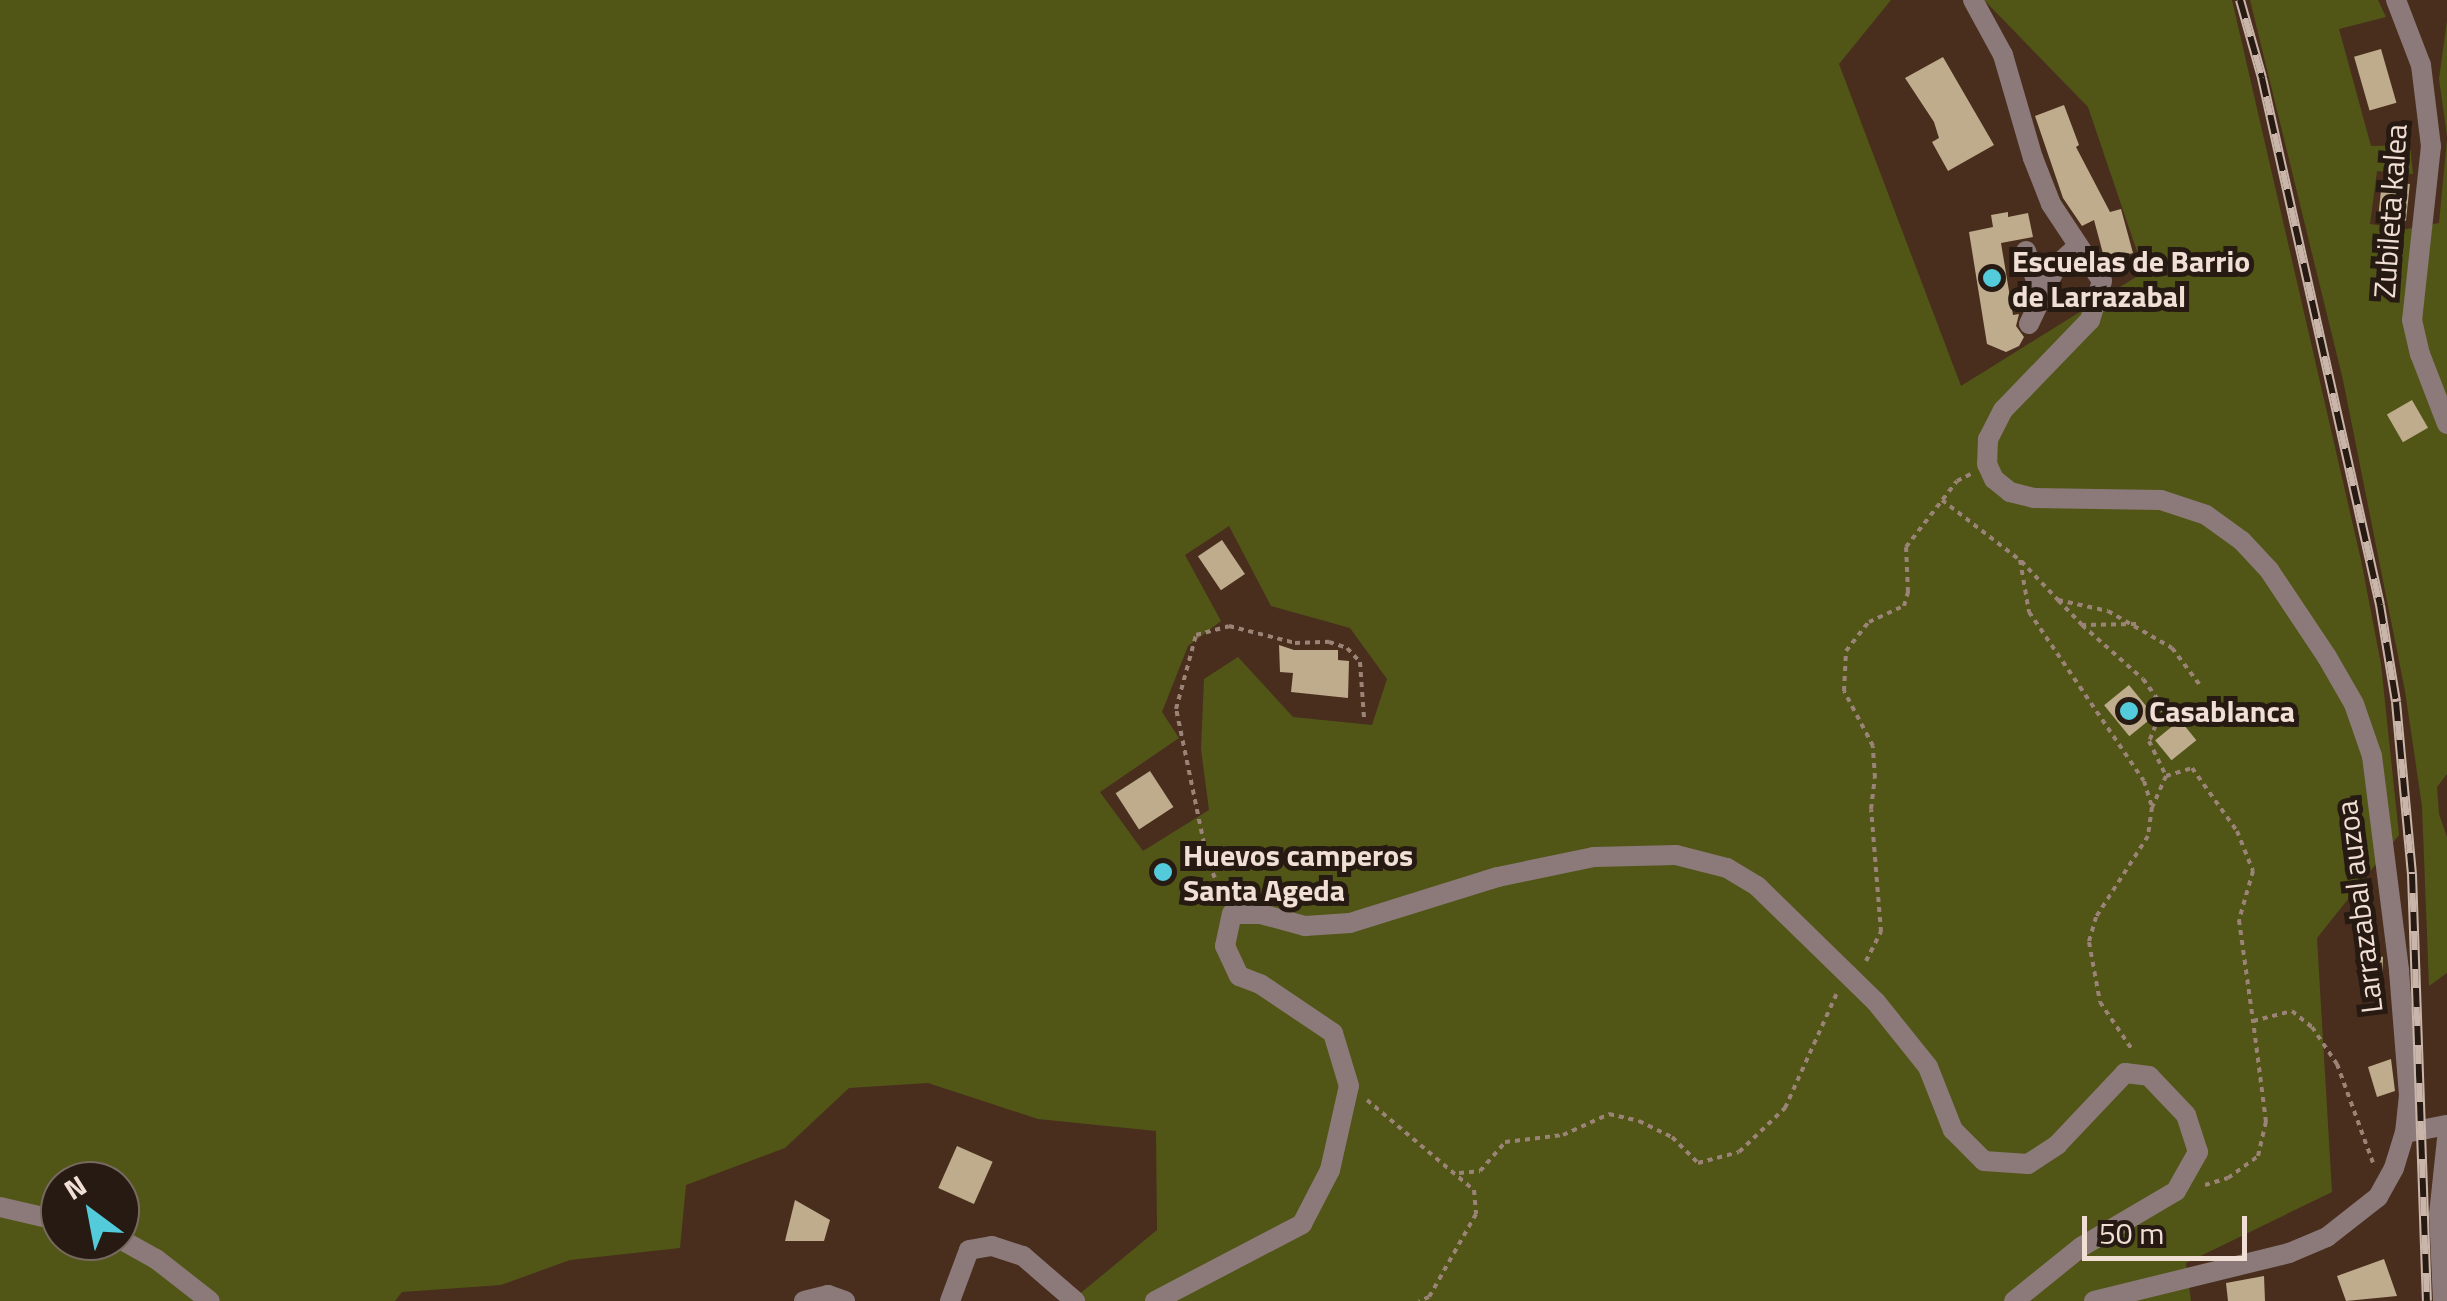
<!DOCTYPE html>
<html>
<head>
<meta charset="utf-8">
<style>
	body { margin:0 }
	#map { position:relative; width:2447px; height:1301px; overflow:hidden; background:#492e1e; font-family:"Titillium Web",sans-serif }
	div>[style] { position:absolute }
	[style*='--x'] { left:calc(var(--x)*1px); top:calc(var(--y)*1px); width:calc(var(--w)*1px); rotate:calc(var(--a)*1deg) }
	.green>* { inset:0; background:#515617 }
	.building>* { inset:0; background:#beac8c; transform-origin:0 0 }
	.path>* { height:4px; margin-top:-2px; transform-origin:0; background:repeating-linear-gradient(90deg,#9b8477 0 5px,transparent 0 10px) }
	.minor>* { height:20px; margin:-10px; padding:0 10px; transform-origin:10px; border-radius:10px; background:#8c7a7a }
	.tertiary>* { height:20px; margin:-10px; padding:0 10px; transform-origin:10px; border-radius:10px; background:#8c7a7a }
	.rail>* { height:10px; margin-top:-5px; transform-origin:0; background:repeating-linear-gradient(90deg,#261a12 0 19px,#c9b5a9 0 38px); box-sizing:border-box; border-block:2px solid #c9b5a9 }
	.dots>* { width:28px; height:28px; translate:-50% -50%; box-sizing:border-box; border:5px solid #261a12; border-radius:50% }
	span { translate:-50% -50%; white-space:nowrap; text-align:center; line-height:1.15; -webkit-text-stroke:10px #261a12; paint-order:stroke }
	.street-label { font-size:30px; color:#f1dfd5 }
	.poi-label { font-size:30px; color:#f1dfd5; font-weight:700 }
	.left { translate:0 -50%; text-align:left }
	.north { position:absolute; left:40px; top:1161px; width:100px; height:100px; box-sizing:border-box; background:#261a12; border:2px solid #776960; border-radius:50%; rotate:328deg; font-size:28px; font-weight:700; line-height:40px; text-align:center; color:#f1dfd5 }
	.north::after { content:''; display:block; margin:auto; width:35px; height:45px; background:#53cbdb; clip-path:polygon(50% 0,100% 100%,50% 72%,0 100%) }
	.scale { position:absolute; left:2082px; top:1216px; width:165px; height:45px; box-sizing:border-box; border:5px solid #f1dfd5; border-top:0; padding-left:12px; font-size:30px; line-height:35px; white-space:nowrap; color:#f1dfd5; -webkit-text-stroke:8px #261a12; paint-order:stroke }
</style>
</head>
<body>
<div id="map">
	<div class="green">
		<i style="clip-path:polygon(evenodd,0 0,1891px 0,1839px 64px,1961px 386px,2144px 272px,2088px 107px,1984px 0,2232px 0,2361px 560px,2381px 664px,2399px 835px,2317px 938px,2332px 1192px,2186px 1263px,2191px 1301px,1071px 1301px,1157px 1230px,1156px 1131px,1038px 1119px,928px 1083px,849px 1088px,785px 1148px,686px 1185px,680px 1248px,570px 1260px,501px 1285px,402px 1292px,395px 1301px,0 1301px,0 0,1229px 526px,1271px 606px,1350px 628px,1387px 679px,1372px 725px,1293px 717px,1238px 657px,1204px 679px,1201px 749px,1209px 810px,1143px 851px,1100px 792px,1179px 738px,1162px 712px,1188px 646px,1221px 621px,1185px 555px,1229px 526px,0 0,60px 1181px,120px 1181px,120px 1241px,60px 1241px,60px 1181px)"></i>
		<i style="clip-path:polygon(2250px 0,2378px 0,2386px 17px,2339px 29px,2371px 146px,2410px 145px,2413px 174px,2377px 171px,2370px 224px,2407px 229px,2439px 223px,2447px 139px,2447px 774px,2437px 787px,2439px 814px,2447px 837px,2447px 973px,2429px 986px,2422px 806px,2405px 691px,2343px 380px)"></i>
		<i style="clip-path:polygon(2447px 21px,2447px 136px,2439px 79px)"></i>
	</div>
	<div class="building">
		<i style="left:2381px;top:49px;width:56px;height:28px;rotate:74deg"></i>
		<i style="clip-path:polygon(1943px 57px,1994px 145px,1948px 171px,1932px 142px,1939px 138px,1934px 122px,1905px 78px)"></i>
		<i style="clip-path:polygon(2064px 105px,2079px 145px,2076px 147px,2110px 212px,2121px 209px,2133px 253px,2105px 261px,2094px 220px,2082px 226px,2063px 198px,2035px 116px)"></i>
		<i style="left:2382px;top:181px;width:28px;height:37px;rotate:6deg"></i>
		<i style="clip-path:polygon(2008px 212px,2008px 217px,2028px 213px,2033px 237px,2001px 243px,2013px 315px,2019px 314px,2016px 326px,2024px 337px,2019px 346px,2006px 352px,1987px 344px,1969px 232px,1993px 227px,1991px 215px)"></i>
		<i style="left:2412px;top:400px;width:32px;height:29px;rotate:60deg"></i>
		<i style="left:1222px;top:540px;width:41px;height:29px;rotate:56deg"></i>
		<i style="clip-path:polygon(1279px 645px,1294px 650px,1338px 650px,1338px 660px,1349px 661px,1348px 698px,1291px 692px,1293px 673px,1280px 672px)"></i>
		<i style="left:2129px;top:685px;width:40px;height:32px;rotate:51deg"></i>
		<i style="left:2180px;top:720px;width:26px;height:32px;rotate:51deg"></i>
		<i style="left:1150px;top:771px;width:43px;height:41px;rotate:57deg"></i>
		<i style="clip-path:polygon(2368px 953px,2383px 957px,2382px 980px,2362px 974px)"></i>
		<i style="clip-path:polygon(2391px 1059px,2395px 1091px,2377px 1097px,2368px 1067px)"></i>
		<i style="left:957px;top:1146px;width:39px;height:46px;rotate:24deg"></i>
		<i style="clip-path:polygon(795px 1200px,830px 1220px,824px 1241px,785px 1241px)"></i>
		<i style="clip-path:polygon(2384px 1259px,2397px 1296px,2346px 1301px,2337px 1276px)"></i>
		<i style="clip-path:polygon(2264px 1276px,2265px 1301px,2228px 1301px,2226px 1283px)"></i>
	</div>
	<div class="path">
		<i style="--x:1942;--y:500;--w:98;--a:37.6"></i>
		<i style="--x:2020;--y:560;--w:53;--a:80.2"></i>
		<i style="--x:2029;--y:612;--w:204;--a:55.8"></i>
		<i style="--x:2144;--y:781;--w:27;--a:73"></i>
		<i style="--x:2152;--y:807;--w:29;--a:98"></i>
		<i style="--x:2148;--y:836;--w:96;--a:122.7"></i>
		<i style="--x:2096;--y:917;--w:26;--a:106"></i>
		<i style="--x:2089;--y:942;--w:61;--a:79.6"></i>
		<i style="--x:2100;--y:1002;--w:59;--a:56"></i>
		<i style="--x:2021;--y:561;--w:54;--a:46.5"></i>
		<i style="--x:2058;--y:600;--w:51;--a:12.4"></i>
		<i style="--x:2108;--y:611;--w:74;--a:30"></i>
		<i style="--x:2172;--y:648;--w:46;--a:52.9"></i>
		<i style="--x:2058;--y:600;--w:35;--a:46"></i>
		<i style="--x:2136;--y:624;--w:54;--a:178.9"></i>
		<i style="--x:2082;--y:625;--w:81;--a:41.5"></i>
		<i style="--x:2143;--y:679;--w:34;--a:54"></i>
		<i style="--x:2163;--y:707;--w:37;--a:112"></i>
		<i style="--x:2149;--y:741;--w:39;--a:64"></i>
		<i style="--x:2166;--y:776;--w:34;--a:114"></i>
		<i style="--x:2166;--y:776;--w:27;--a:-17"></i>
		<i style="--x:2192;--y:768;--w:77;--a:54.5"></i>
		<i style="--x:2237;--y:831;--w:43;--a:68.2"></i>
		<i style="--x:2253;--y:871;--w:51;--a:105.9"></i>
		<i style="--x:2239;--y:920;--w:102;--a:82.1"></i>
		<i style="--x:1223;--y:896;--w:36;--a:-114"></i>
		<i style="--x:1208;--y:863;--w:157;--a:-101.7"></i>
		<i style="--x:1176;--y:709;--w:77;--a:-74.9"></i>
		<i style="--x:1196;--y:635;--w:34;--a:-15"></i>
		<i style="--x:1229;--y:626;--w:68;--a:14.4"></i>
		<i style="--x:1295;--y:643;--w:34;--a:-2"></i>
		<i style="--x:1329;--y:642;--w:19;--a:18"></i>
		<i style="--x:1347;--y:648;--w:19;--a:47"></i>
		<i style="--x:1360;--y:662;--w:56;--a:85.9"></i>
		<i style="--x:1866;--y:961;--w:33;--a:-63"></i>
		<i style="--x:1881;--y:932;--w:123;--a:-94.6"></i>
		<i style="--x:1871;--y:809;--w:31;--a:-83"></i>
		<i style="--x:1875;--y:778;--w:32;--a:-94"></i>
		<i style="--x:1873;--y:746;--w:62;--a:-117.8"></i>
		<i style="--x:1844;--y:691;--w:40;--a:-87.1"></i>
		<i style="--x:1846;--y:651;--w:37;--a:-52"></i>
		<i style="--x:1869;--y:622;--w:38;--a:-25"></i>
		<i style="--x:1904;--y:606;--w:15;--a:-74"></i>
		<i style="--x:1908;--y:592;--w:45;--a:-92.5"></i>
		<i style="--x:1906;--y:547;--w:83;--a:-52.3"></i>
		<i style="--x:1957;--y:481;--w:16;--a:-27"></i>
		<i style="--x:1367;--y:1100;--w:140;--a:40.1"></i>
		<i style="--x:1474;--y:1190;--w:24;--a:85"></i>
		<i style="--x:1476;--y:1214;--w:95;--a:119.5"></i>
		<i style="--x:1429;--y:1297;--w:11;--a:158"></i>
		<i style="--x:1459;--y:1173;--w:21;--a:-5"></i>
		<i style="--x:1480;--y:1171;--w:38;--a:-49"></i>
		<i style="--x:1505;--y:1142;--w:58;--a:-6.9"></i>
		<i style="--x:1563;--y:1135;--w:51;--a:-24.5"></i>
		<i style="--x:1609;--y:1114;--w:31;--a:13"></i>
		<i style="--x:1639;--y:1121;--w:37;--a:26"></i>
		<i style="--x:1672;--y:1137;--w:37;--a:45"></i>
		<i style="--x:1698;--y:1163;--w:42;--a:-15"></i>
		<i style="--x:1739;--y:1152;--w:64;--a:-43.7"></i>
		<i style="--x:1785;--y:1108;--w:126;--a:-65.7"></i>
		<i style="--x:2205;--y:1185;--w:24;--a:-17"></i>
		<i style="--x:2228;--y:1178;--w:37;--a:-36"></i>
		<i style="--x:2258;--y:1156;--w:35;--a:-77"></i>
		<i style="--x:2266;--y:1122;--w:102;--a:-97.3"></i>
		<i style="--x:2253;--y:1021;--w:40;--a:-14.4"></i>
		<i style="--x:2292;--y:1011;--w:26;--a:39"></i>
		<i style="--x:2312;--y:1027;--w:45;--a:56"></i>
		<i style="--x:2337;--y:1064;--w:105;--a:70"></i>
	</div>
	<div class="minor">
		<i style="--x:1973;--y:0;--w:63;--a:61.4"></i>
		<i style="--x:2003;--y:55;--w:107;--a:73.8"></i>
		<i style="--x:2033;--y:158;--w:49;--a:68.6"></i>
		<i style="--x:2051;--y:204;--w:92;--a:56.5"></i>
		<i style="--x:2102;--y:281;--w:41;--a:107.1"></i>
		<i style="--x:2090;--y:320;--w:125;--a:134"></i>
		<i style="--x:2003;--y:410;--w:33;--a:117"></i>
		<i style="--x:1988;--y:439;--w:25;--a:92"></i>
		<i style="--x:1987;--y:464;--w:17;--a:65"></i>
		<i style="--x:1994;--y:479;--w:21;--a:39"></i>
		<i style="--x:2010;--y:492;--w:25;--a:14"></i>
		<i style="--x:2034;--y:498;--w:127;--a:0.9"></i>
		<i style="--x:2161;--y:500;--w:47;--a:18.4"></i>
		<i style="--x:2206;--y:515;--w:44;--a:35.8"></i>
		<i style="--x:2242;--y:541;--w:40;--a:47"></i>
		<i style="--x:2269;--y:570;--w:105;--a:56.3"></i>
		<i style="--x:2327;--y:657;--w:54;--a:60.1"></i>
		<i style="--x:2354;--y:704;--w:55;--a:70.9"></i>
		<i style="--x:2372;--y:756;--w:217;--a:82.8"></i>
		<i style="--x:2399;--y:971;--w:124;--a:85.4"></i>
		<i style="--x:2409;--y:1095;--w:38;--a:96"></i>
		<i style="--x:2026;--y:251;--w:46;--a:71.2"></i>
		<i style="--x:2029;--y:324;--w:65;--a:-64.6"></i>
		<i style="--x:2057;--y:265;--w:28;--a:-42"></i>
		<i style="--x:0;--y:1207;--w:62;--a:13.1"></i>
		<i style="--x:120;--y:1239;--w:41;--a:29.1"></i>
		<i style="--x:156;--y:1259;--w:68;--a:37.9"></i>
		<i style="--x:804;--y:1301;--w:25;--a:-14"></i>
		<i style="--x:828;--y:1295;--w:18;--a:19"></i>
		<i style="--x:950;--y:1301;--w:54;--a:-69.6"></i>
		<i style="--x:969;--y:1250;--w:23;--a:-10"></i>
		<i style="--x:992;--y:1246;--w:33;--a:18"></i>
		<i style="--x:1023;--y:1256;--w:69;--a:40.9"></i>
		<i style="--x:1155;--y:1301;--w:166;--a:-27.6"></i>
		<i style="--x:1302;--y:1224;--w:61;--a:-62.6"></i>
		<i style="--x:1330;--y:1170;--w:86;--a:-77.3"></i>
		<i style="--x:1349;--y:1086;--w:55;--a:-106.8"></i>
		<i style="--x:1333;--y:1033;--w:88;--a:-146.1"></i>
		<i style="--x:1260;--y:984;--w:22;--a:-159"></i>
		<i style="--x:1239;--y:976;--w:33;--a:-115"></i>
		<i style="--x:1225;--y:946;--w:33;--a:-78"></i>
		<i style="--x:1232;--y:914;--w:29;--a:0"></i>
		<i style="--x:1261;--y:914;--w:46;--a:15.3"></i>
		<i style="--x:1305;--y:926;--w:45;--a:-3.8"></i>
		<i style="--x:1350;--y:923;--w:155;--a:-17.3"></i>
		<i style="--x:1498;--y:877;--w:98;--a:-11.8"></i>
		<i style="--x:1594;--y:857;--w:82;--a:-1.4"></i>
		<i style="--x:1676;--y:855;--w:53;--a:14.3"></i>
		<i style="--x:1727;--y:868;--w:35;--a:31"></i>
		<i style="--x:1757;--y:886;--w:166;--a:44.3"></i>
		<i style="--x:1876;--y:1002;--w:83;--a:51.3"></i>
		<i style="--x:1928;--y:1067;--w:68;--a:68.4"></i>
		<i style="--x:1953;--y:1130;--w:44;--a:45"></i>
		<i style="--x:1984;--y:1161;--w:44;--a:3.9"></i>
		<i style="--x:2028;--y:1164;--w:35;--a:-33"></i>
		<i style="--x:2057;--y:1145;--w:99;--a:-46.6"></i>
		<i style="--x:2125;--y:1073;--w:24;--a:7"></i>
		<i style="--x:2149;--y:1076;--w:54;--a:46.5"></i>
		<i style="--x:2186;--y:1115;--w:39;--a:72"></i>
		<i style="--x:2198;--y:1152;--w:45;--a:119.4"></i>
		<i style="--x:2176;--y:1191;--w:110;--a:149.5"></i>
		<i style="--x:2081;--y:1247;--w:86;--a:141.1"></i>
		<i style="--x:2094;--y:1301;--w:201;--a:-13.8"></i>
		<i style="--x:2289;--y:1253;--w:41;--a:-22.8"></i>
		<i style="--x:2327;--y:1237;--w:65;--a:-38.1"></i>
		<i style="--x:2378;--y:1197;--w:33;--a:-61"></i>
		<i style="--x:2394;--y:1168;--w:37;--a:-73"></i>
		<i style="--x:2405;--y:1133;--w:43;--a:-10.8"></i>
		<i style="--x:2443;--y:1301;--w:87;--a:-92.6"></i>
		<i style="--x:2439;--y:1214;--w:75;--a:-83.9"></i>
	</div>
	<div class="tertiary">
		<i style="--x:2396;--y:0;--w:70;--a:69"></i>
		<i style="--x:2421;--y:65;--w:82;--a:83"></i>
		<i style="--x:2431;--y:146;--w:175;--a:96.2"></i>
		<i style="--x:2412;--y:320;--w:35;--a:77"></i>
		<i style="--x:2420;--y:354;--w:75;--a:68.9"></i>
	</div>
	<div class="rail">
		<i style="--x:2240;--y:0;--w:81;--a:74.2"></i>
		<i style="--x:2262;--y:78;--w:540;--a:77.38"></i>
		<i style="--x:2380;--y:605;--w:98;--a:80.6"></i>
		<i style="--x:2396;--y:702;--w:173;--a:84.7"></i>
		<i style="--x:2412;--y:874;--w:427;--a:88"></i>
	</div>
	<div class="dots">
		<i style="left:1992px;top:278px;background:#53cbdb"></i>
		<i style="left:2129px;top:711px;background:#53cbdb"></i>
		<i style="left:1163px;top:872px;background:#53cbdb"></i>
	</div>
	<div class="street-label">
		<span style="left:2390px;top:211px;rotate:-86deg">Zubileta kalea</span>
		<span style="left:2359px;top:907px;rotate:-97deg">Larrazabal auzoa</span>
	</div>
	<div class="poi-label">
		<span class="left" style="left:2012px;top:278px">Escuelas de Barrio<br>de Larrazabal</span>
		<span class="left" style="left:2149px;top:711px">Casablanca</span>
		<span class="left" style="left:1183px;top:872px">Huevos camperos<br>Santa Ageda</span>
	</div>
	<div class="north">N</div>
	<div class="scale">50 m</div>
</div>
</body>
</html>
